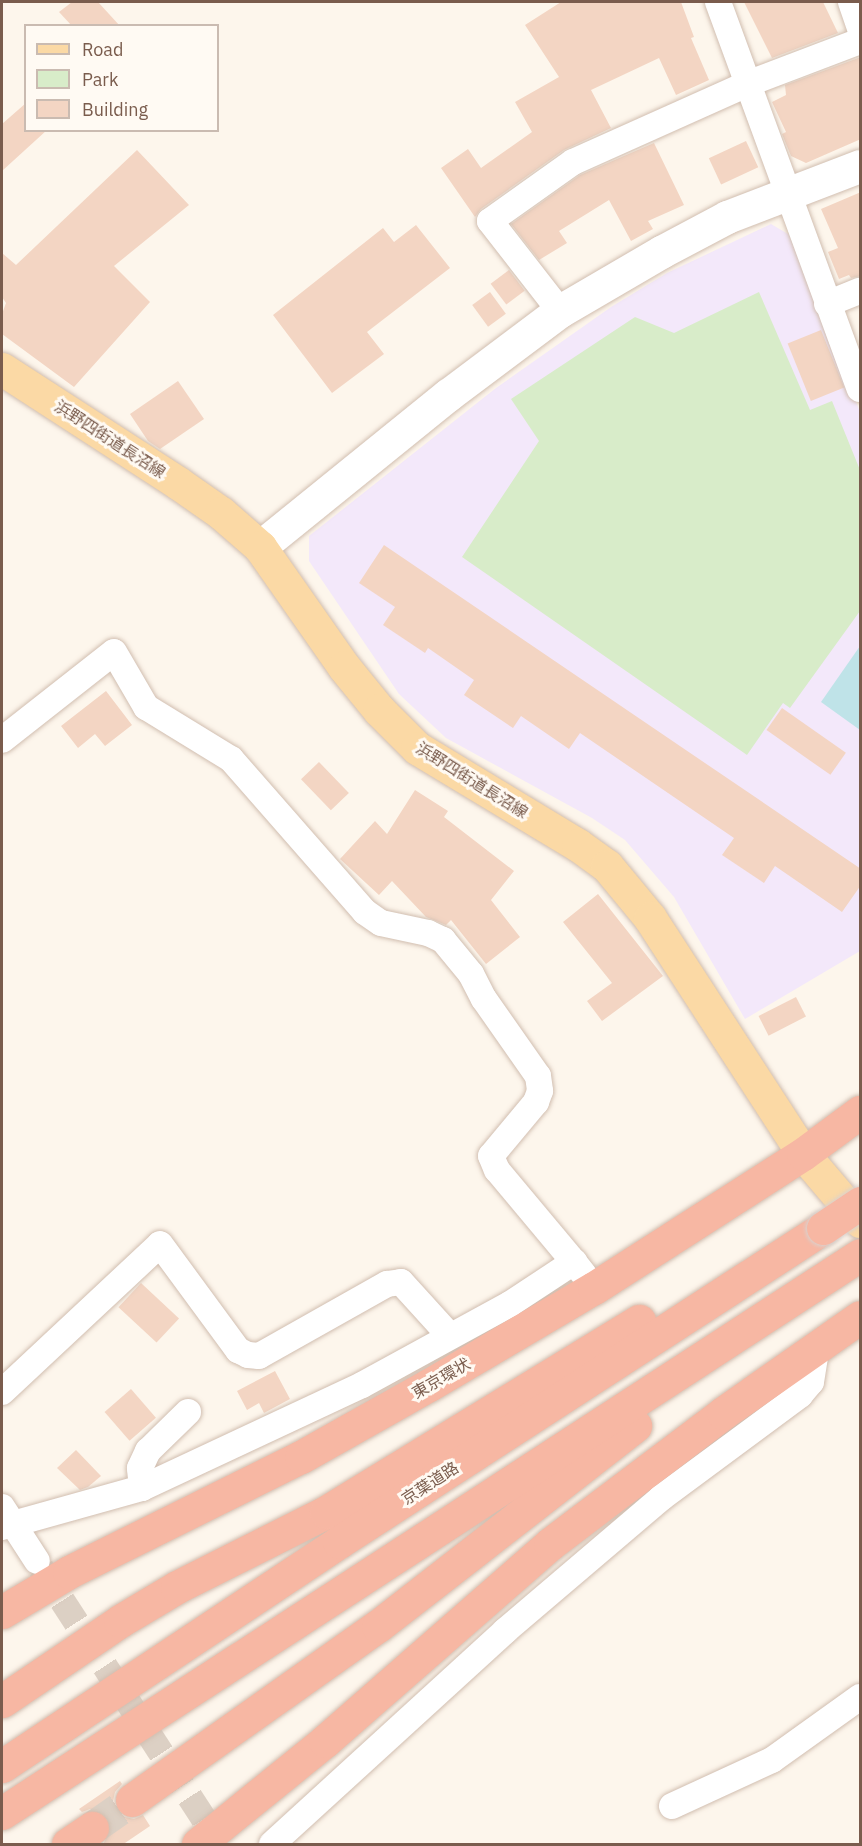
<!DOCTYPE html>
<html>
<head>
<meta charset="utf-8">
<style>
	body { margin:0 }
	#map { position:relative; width:862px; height:1846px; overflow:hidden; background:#fdf6ec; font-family:"IBM Plex Sans","Noto Sans JP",sans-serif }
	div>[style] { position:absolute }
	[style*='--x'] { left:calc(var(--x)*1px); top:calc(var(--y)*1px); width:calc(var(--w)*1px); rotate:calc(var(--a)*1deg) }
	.education>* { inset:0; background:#f3e8fa }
	.green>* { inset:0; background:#d8ecc9 }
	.water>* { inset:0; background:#bfe3e8 }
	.building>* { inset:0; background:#f3d5c3; transform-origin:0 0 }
	.street-tunnel>* { height:26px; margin-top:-13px; transform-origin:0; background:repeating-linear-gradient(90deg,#dcd0c4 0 26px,transparent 0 39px) }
	.highway-tunnel>* { height:33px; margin-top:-16.5px; transform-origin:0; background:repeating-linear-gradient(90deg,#dcd0c4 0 33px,transparent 0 49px) }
	.roads { filter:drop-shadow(0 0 2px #d1beb0) drop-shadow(0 0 2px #d1beb0) }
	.street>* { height:26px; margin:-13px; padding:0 13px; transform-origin:13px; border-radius:13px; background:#fff }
	.secondary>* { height:33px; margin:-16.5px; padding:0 16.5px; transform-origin:16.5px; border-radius:16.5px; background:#fff }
	.primary>* { height:33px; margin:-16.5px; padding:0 16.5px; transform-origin:16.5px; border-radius:16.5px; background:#fbd9a5 }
	.highway>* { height:33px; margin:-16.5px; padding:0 16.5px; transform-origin:16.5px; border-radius:16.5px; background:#f7b7a3 }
	.bridges { filter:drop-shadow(0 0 2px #dad1cd) drop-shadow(0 0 2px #dad1cd) }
	.highway-bridge>* { height:33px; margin:-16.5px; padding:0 16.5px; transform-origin:16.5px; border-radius:16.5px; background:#f7b7a3 }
	span { translate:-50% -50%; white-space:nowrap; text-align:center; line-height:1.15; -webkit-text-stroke:6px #fffaf3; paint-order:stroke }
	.street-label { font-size:16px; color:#7a5c4d }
	.frame { position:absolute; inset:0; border:3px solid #7a5c4d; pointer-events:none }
	.legend { position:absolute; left:24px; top:24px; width:195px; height:108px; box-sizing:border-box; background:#fffaf3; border:2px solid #cabbb1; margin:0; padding:8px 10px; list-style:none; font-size:18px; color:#7a5c4d }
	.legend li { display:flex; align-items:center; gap:12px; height:30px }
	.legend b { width:30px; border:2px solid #cabbb1 }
</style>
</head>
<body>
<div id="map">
	<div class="education">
		<i style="clip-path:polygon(771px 224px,793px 237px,860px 412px,860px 951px,745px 1019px,674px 897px,625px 840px,592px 818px,446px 738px,399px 694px,309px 561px,309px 536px,496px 388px,611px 307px,667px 273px)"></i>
	</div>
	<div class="green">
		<i style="clip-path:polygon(759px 292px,810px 410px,832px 401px,860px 470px,860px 611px,790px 708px,783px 703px,747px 755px,462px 557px,539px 441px,511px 399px,635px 317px,674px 333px)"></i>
	</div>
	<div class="water">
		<i style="clip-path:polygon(860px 646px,860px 730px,821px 702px)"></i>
	</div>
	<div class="building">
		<i style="clip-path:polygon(72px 2px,98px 2px,120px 26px,72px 26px,59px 12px)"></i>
		<i style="clip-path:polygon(561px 2px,681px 2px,694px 37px,691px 38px,709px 80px,676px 95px,659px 58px,591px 90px,611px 128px,564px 150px,481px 209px,475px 217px,441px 168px,468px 149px,481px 168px,532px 132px,515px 102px,559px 77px,525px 25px)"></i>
		<i style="clip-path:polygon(744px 2px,823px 2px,838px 33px,772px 58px)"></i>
		<i style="clip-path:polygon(861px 57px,861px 139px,806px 163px,791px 156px,782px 134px,786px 132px,772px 102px,786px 95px,785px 85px)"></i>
		<i style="clip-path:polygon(26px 103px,26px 130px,47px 130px,2px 171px,2px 124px)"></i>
		<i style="left:746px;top:141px;width:29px;height:41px;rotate:65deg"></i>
		<i style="clip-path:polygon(654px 143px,684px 205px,648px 221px,653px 229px,631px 241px,609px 200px,559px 231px,567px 243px,539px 260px,511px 224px,580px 175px)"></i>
		<i style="clip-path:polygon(137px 150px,189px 205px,114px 266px,150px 302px,74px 387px,2px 334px,2px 314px,6px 303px,2px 297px,2px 253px,16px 265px)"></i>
		<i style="clip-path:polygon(861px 192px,861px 276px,851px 278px,849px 275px,839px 279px,828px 252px,838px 248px,821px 209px)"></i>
		<i style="clip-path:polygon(416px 225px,450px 268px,367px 332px,384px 354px,332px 393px,273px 315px,383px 228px,394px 242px)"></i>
		<i style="left:509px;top:270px;width:26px;height:23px;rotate:53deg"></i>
		<i style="left:490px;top:292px;width:27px;height:22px;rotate:54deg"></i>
		<i style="left:821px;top:330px;width:62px;height:36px;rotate:68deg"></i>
		<i style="clip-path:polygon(178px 381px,204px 419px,160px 449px,148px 441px,130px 414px)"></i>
		<i style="clip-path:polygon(384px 545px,861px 869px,861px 885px,842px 912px,775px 866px,764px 883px,722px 855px,734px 838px,580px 733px,569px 749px,521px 716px,513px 728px,464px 695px,474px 680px,428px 648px,425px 653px,383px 625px,395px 607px,359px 583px)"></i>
		<i style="clip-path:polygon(106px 691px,132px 725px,105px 746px,95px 734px,78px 748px,61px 726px)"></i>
		<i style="left:782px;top:708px;width:78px;height:27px;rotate:35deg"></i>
		<i style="left:319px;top:762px;width:43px;height:25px;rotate:46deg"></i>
		<i style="clip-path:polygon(415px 790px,448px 811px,444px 817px,514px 871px,491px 900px,520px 937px,486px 964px,451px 920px,446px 925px,426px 917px,392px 881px,379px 895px,340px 859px,375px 821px,387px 834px)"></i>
		<i style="clip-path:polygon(598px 894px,663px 976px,602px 1021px,587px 1001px,612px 983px,563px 922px)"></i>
		<i style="left:796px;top:997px;width:22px;height:42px;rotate:63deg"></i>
		<i style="left:141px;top:1283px;width:52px;height:33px;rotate:43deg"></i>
		<i style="clip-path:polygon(275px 1371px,290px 1399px,264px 1413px,259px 1403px,247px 1410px,237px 1391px)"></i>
		<i style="left:131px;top:1389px;width:38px;height:35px;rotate:49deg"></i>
		<i style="clip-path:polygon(76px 1450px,101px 1476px,88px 1487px,80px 1490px,57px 1468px)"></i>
		<i style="clip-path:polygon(120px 1781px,122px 1784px,115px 1792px,113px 1801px,116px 1810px,125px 1817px,134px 1819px,143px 1815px,150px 1826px,122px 1845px,103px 1845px,111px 1827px,107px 1817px,100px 1811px,90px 1809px,82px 1812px,79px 1809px)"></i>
	</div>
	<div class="street-tunnel">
		<i style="--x:41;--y:1568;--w:329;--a:57"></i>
	</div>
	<div class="highway-tunnel">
		<i style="--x:92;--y:1828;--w:49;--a:-35"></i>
	</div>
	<div class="roads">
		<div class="street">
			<i style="--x:718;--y:2;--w:412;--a:69.9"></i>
			<i style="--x:851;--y:2;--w:28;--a:71"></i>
			<i style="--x:827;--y:304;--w:35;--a:-22"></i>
			<i style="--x:560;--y:311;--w:114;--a:-127.9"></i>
			<i style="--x:490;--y:221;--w:102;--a:-35.4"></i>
			<i style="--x:573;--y:162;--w:191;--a:-24.1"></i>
			<i style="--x:747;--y:84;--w:121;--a:-20.8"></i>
			<i style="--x:2;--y:740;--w:142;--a:-38.2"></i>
			<i style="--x:114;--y:652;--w:64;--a:59.8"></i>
			<i style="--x:146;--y:707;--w:100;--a:31.5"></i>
			<i style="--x:231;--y:759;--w:203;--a:48.8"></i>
			<i style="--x:365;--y:912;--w:19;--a:35"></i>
			<i style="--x:381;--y:923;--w:48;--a:12"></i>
			<i style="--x:428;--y:933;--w:17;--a:25"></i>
			<i style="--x:443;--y:940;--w:44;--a:50.5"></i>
			<i style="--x:471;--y:974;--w:28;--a:63"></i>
			<i style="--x:484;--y:999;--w:94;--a:55"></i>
			<i style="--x:538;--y:1076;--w:15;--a:82"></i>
			<i style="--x:540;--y:1091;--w:12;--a:110"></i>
			<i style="--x:536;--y:1102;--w:70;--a:129.8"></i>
			<i style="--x:491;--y:1156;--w:15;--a:67"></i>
			<i style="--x:497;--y:1170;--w:120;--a:50.1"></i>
			<i style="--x:2;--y:1392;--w:216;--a:-43.1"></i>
			<i style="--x:160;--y:1244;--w:132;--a:53.7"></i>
			<i style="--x:238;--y:1350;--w:11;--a:27"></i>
			<i style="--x:248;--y:1355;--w:11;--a:5"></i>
			<i style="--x:259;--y:1356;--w:147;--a:-29.4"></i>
			<i style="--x:387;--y:1284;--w:14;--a:-8"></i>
			<i style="--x:401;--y:1282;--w:73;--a:47.8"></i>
			<i style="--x:142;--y:1488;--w:20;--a:-96"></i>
			<i style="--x:140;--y:1468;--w:19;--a:-65"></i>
			<i style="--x:148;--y:1451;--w:56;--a:-44.3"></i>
			<i style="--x:2;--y:1507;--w:64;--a:57.1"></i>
			<i style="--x:2;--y:1527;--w:145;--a:-15.6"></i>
			<i style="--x:142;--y:1488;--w:243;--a:-25.1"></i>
			<i style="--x:362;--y:1385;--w:169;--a:-28.7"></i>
			<i style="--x:510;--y:1304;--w:77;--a:-33.3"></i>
			<i style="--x:574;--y:1262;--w:16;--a:52"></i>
			<i style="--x:672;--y:1806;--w:110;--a:-24.7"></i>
			<i style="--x:772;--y:1760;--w:108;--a:-35.6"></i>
			<i style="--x:272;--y:1844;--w:316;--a:-42.4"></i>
			<i style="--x:505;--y:1631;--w:205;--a:-40.4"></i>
			<i style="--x:661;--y:1498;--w:173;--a:-36.5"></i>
			<i style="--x:800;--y:1395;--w:17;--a:-50"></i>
			<i style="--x:811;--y:1382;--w:33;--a:-81"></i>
		</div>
		<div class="secondary">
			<i style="--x:260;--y:547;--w:242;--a:-39"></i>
			<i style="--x:448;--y:395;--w:140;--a:-36.9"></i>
			<i style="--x:560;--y:311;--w:117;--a:-30.3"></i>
			<i style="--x:661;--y:252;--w:75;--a:-27.9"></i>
			<i style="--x:727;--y:217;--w:142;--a:-21"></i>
		</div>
		<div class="primary">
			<i style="--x:2;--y:369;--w:210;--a:32.9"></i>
			<i style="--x:178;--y:483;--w:52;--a:34.9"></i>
			<i style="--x:221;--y:513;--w:52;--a:41.1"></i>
			<i style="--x:260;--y:547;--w:146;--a:55"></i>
			<i style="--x:344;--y:667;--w:55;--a:50.9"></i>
			<i style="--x:379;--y:710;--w:54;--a:45"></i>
			<i style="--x:417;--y:748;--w:188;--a:31.1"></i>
			<i style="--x:578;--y:845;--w:36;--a:36"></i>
			<i style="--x:607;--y:866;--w:67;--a:50.4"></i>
			<i style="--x:650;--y:918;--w:281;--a:57"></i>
			<i style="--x:803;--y:1154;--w:88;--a:49.6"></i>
		</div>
		<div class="highway">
			<i style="--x:2;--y:1612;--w:78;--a:-30.8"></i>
			<i style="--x:69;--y:1572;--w:259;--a:-26.4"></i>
			<i style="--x:301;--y:1457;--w:147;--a:-29.4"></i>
			<i style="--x:429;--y:1385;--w:191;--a:-30.5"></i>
			<i style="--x:594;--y:1288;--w:248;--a:-32.7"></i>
			<i style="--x:803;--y:1154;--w:71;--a:-36.4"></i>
			<i style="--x:2;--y:1701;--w:143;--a:-34.1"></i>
			<i style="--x:120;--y:1621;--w:66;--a:-30.8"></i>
			<i style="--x:177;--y:1587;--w:167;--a:-26.7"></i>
			<i style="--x:326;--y:1512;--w:367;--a:-31.4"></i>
			<i style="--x:2;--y:1766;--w:405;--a:-33.6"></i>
			<i style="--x:339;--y:1542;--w:577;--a:-32.97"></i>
			<i style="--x:132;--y:1800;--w:301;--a:-35.3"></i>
			<i style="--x:378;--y:1626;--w:326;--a:-37.9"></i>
			<i style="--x:2;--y:1813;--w:1023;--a:-33.04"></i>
			<i style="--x:68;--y:1844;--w:29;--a:-34"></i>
			<i style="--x:198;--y:1844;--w:164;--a:-39"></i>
			<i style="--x:325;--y:1741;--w:299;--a:-41.2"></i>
			<i style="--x:550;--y:1544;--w:217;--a:-37.1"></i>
			<i style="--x:723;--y:1413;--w:167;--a:-35"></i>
		</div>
	</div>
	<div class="bridges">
		<div class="highway-bridge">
			<i style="--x:823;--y:1228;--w:45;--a:-34"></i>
		</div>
	</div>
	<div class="street-label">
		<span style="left:110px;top:439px;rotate:33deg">浜野四街道長沼線</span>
		<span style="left:472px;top:780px;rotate:32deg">浜野四街道長沼線</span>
		<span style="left:441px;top:1378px;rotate:-30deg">東京環状</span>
		<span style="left:430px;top:1483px;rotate:-33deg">京葉道路</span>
	</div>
	<div class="frame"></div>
	<ul class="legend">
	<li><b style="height:8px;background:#fbd9a5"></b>Road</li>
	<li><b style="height:16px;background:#d8ecc9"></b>Park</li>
	<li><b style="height:16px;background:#f3d5c3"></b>Building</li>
	</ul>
</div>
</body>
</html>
